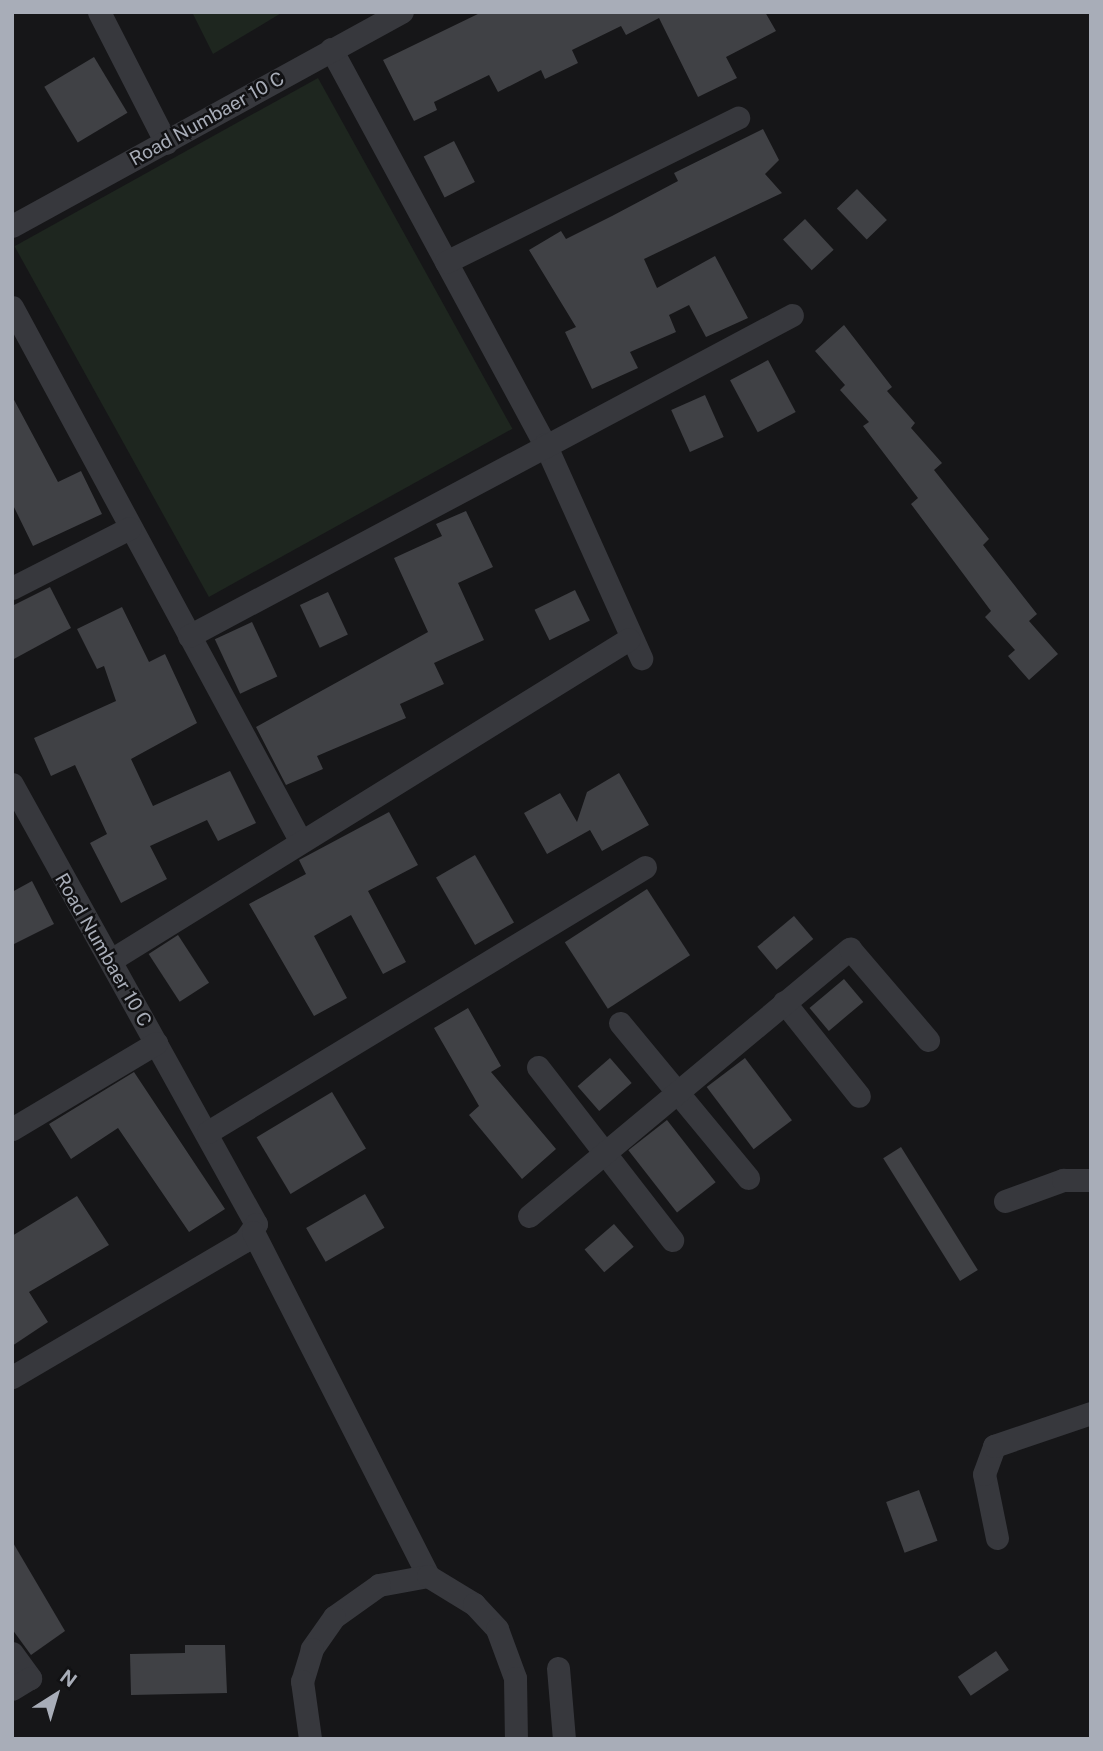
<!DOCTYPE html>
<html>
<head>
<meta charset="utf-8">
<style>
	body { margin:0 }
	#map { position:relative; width:1103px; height:1751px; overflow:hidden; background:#161618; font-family:"Public Sans",sans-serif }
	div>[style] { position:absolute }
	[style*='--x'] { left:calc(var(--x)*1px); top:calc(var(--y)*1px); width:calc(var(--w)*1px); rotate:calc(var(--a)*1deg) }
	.green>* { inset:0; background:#1e261f; transform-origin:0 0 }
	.building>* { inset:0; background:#404145; transform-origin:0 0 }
	.minor>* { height:23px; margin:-11.5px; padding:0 11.5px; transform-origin:11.5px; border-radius:11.5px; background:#37383d }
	span { translate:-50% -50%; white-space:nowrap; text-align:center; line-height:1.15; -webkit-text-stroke:5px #111113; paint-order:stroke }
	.street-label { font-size:19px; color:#a8adb8 }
	.frame { position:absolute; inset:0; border:14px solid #a8adb8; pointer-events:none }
	.north { position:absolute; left:21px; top:1660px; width:70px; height:70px; -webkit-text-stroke:5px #111113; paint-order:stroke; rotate:37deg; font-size:19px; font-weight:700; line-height:28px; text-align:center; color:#a8adb8 }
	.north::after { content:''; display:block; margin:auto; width:24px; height:32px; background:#a8adb8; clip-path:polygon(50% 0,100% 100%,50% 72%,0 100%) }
</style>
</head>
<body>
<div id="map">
	<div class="green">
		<i style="clip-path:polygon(192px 12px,283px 12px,213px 54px)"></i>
		<i style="left:318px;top:78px;width:401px;height:347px;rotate:61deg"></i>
	</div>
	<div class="building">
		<i style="clip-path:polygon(482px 12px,765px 12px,776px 31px,726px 57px,737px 78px,698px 97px,659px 18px,626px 35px,621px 26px,572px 50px,578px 63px,545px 79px,541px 70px,498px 92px,489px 75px,434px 102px,437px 110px,414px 121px,383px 60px)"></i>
		<i style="left:94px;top:57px;width:65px;height:58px;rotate:59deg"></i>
		<i style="clip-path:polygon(763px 129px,779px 160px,765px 174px,782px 193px,644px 259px,657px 288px,715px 256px,748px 318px,706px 337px,689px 305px,669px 315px,676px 332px,630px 352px,638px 368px,592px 389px,565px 332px,576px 327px,529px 250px,561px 231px,566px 239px,612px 216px,678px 181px,674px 173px)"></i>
		<i style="left:454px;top:141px;width:46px;height:34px;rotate:63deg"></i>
		<i style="left:857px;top:189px;width:43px;height:28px;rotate:46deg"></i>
		<i style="left:805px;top:219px;width:42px;height:30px;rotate:47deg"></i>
		<i style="clip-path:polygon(844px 325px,892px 387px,887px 391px,915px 423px,911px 428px,942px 463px,934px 470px,989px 539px,983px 545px,1037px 614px,1029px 621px,1058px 654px,1029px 680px,1008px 656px,1015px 650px,985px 617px,991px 611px,911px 504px,918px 498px,863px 426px,869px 422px,840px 390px,845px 385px,815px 351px)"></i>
		<i style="left:768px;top:360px;width:59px;height:43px;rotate:62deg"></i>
		<i style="left:705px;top:395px;width:46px;height:37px;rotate:66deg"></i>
		<i style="clip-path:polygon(12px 396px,58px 482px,81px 471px,102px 514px,33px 546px,12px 503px)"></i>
		<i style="clip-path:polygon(466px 511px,493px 567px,458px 583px,484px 640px,434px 663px,444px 684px,400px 704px,406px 718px,317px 756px,323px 769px,286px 785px,256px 727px,428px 632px,394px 558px,442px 536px,436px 524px)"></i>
		<i style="clip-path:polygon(50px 587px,71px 628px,12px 660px,12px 606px)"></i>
		<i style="left:575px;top:590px;width:34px;height:45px;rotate:64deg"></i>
		<i style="left:328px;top:592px;width:47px;height:31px;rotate:65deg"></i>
		<i style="clip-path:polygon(122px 607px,149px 662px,165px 654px,197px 723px,131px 759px,153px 806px,230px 771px,256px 823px,218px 841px,207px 820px,150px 846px,167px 879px,121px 903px,90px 843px,107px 834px,75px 765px,51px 776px,34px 738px,116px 701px,104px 666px,97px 669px,77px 629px)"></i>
		<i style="left:252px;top:622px;width:60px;height:41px;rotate:65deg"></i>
		<i style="clip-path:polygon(619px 773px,649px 825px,602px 851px,590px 830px,547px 854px,524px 813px,560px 793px,577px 822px,587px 792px)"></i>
		<i style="clip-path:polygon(389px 812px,418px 865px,368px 891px,406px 962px,383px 974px,351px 915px,314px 936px,347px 998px,314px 1016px,249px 904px,306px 874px,299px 860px)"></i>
		<i style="left:475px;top:855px;width:78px;height:45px;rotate:60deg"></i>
		<i style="clip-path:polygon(32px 881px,54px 924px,12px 945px,12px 892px)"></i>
		<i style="left:647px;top:889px;width:79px;height:98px;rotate:57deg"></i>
		<i style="left:794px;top:916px;width:30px;height:48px;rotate:50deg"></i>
		<i style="left:178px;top:935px;width:57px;height:35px;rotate:57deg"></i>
		<i style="left:844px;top:979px;width:30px;height:45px;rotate:50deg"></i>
		<i style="clip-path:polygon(468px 1008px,501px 1066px,491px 1072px,556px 1149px,522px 1179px,469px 1115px,479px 1106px,434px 1028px)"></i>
		<i style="left:610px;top:1058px;width:33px;height:43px;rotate:49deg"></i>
		<i style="left:745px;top:1058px;width:78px;height:48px;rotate:53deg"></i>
		<i style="clip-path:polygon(134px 1072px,225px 1209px,189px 1232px,118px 1128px,71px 1159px,49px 1124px)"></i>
		<i style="left:332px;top:1092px;width:66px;height:88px;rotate:59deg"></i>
		<i style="left:667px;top:1120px;width:79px;height:49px;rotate:52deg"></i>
		<i style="left:901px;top:1147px;width:145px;height:21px;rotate:58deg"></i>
		<i style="left:365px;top:1194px;width:39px;height:68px;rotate:60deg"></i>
		<i style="clip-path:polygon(77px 1196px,109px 1245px,29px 1292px,48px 1322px,12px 1346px,12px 1236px)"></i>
		<i style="left:614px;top:1224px;width:30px;height:39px;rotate:49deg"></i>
		<i style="left:919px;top:1490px;width:54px;height:35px;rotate:70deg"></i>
		<i style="clip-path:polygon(12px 1541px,65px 1631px,31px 1655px,12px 1629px)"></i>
		<i style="clip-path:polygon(185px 1645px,225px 1645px,227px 1693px,131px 1695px,130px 1654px,185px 1653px)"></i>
		<i style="left:996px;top:1651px;width:23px;height:46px;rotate:56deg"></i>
	</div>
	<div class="minor">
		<i style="--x:99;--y:12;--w:147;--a:62.9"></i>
		<i style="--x:331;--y:49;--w:449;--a:61.6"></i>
		<i style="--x:545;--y:444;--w:235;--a:65.8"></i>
		<i style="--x:12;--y:226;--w:445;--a:-28.8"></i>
		<i style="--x:446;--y:262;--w:326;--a:-26.3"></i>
		<i style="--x:12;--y:307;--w:606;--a:61.62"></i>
		<i style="--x:12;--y:588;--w:132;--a:-27"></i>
		<i style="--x:189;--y:636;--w:683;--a:-28.03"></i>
		<i style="--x:12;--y:784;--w:503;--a:60.99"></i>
		<i style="--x:256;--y:1224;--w:21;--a:125"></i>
		<i style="--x:244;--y:1241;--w:269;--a:149.6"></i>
		<i style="--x:111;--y:960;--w:609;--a:-31.79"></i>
		<i style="--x:784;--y:1002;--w:120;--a:51.4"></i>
		<i style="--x:620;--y:1023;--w:201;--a:50.4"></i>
		<i style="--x:538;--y:1067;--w:219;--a:52.2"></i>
		<i style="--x:12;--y:1129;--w:168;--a:-30.8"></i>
		<i style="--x:208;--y:1132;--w:511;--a:-31.23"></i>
		<i style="--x:1005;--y:1201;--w:62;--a:-19.9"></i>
		<i style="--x:1063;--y:1180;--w:28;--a:0"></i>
		<i style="--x:529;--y:1216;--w:418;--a:-39.8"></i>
		<i style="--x:850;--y:949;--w:120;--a:49.4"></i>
		<i style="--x:253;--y:1232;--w:386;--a:63"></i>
		<i style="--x:428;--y:1576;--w:50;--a:169.6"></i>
		<i style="--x:379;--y:1585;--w:55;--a:144.6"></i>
		<i style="--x:334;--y:1617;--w:39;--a:125"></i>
		<i style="--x:312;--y:1649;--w:34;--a:107"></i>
		<i style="--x:302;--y:1681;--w:59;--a:82.1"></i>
		<i style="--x:997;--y:1538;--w:65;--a:-101.5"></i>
		<i style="--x:984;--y:1474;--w:30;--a:-70"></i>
		<i style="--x:994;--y:1446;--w:102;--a:-18.8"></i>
		<i style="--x:428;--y:1576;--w:54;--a:31.3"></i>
		<i style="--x:474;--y:1604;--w:34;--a:47"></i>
		<i style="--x:497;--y:1629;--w:52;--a:69.8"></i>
		<i style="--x:515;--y:1678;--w:61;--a:89.1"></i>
		<i style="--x:12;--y:1653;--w:31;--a:54"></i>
		<i style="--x:30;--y:1678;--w:21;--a:149"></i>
		<i style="--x:558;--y:1668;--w:71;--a:85.2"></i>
	</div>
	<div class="street-label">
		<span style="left:207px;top:119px;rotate:-29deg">Road Numbaer 10 C</span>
		<span style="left:103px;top:950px;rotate:60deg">Road Numbaer 10 C</span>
	</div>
	<div class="frame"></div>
	<div class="north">N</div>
</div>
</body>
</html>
